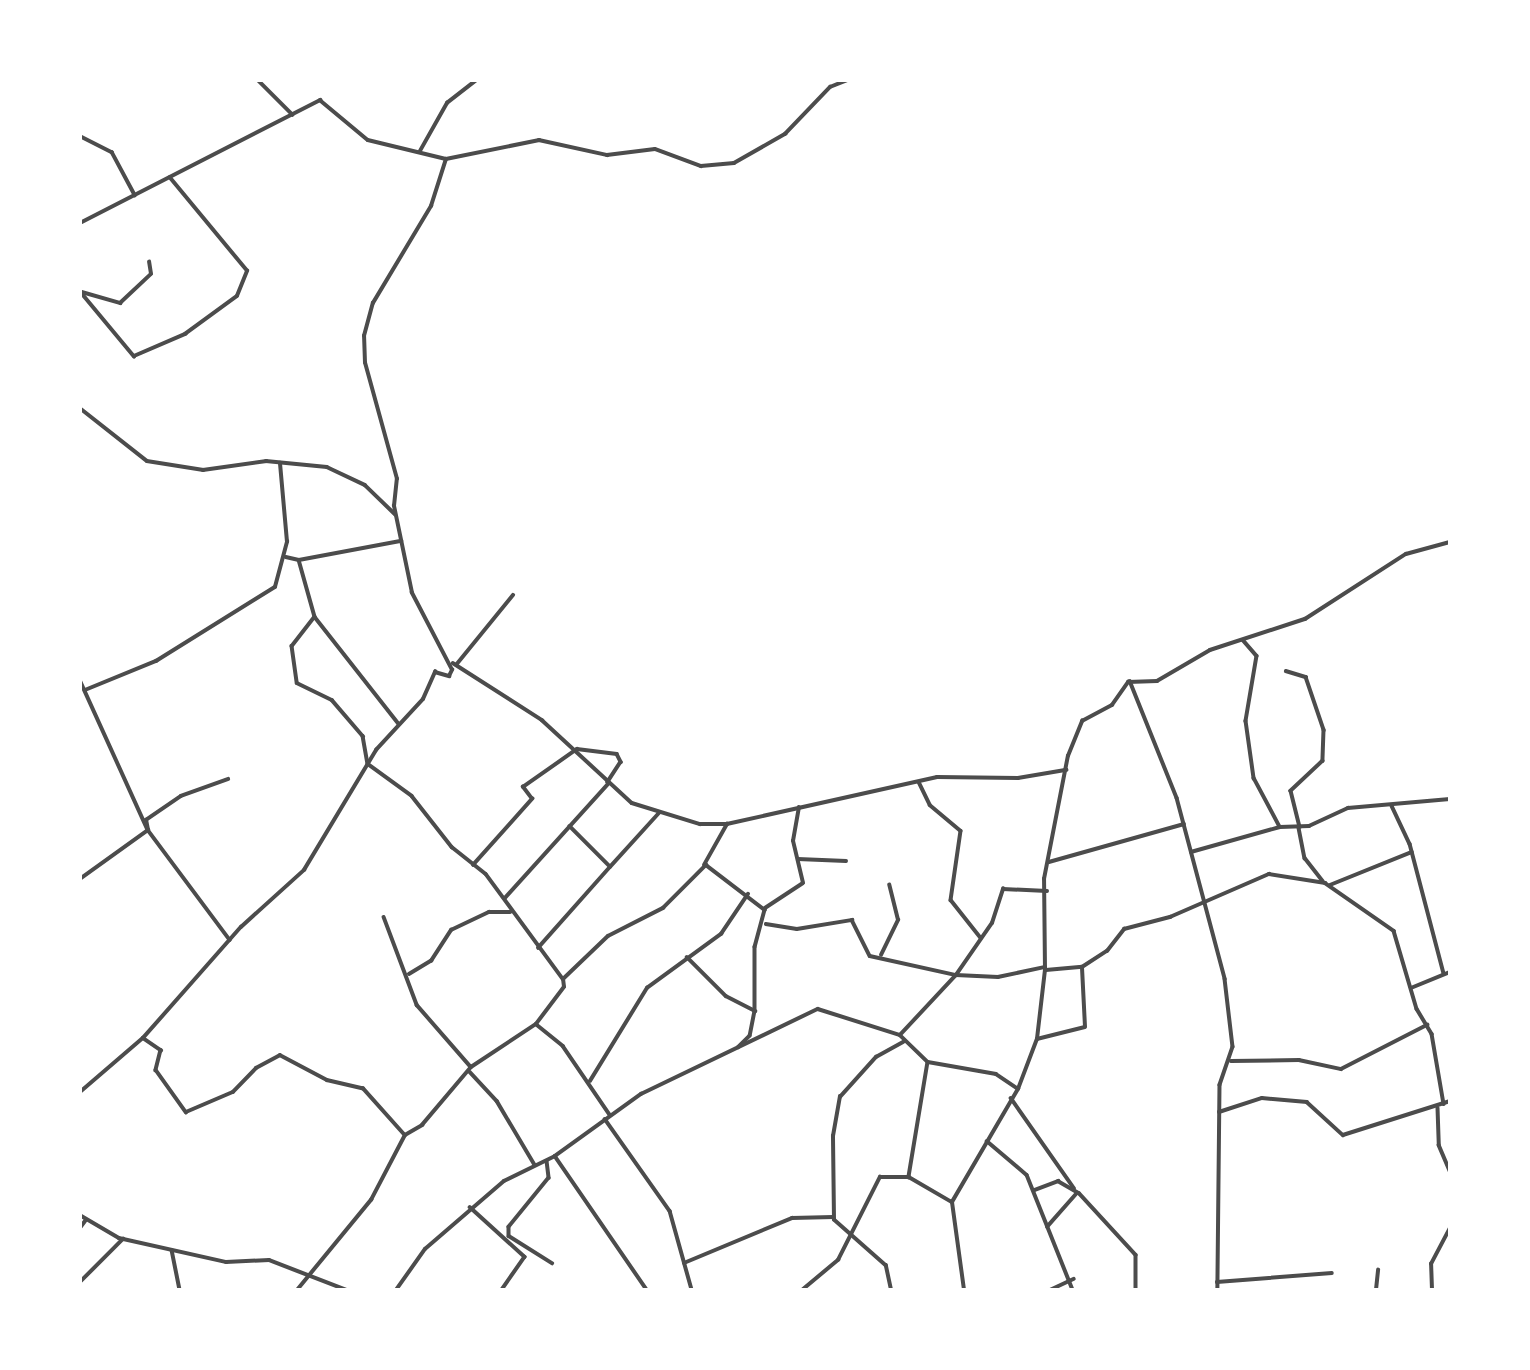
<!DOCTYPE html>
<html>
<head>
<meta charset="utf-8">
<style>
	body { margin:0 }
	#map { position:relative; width:1530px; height:1370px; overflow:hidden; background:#fff; font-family:"Public Sans",sans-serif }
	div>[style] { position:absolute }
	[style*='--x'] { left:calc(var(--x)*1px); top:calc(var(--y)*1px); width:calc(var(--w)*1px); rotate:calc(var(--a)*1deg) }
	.minor>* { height:3.5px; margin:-1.75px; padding:0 1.75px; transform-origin:1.75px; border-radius:1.75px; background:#4c4c4c }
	span { translate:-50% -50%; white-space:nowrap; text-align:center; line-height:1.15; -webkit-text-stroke:7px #fff; paint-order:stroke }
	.frame { position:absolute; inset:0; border:82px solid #fff; pointer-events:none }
</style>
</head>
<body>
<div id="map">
	<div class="minor">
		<i style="--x:258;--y:80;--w:49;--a:45"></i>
		<i style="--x:80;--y:136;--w:36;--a:27"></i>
		<i style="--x:112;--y:152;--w:49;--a:61.9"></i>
		<i style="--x:420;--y:151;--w:55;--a:-60.6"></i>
		<i style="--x:447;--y:103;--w:37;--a:-38"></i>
		<i style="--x:80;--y:223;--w:270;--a:-27.1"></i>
		<i style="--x:320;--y:100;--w:62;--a:39.8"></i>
		<i style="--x:368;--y:140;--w:80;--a:13.7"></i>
		<i style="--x:446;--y:159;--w:95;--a:-11.5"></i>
		<i style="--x:539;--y:140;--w:70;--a:12.4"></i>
		<i style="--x:607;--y:155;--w:48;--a:-7.1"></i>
		<i style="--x:655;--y:149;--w:49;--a:20.3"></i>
		<i style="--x:701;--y:166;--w:33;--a:-5"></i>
		<i style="--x:734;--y:163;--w:59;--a:-29.6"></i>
		<i style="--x:785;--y:134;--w:65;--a:-46.2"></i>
		<i style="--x:830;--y:87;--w:18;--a:-22"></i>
		<i style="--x:80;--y:291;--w:85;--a:50.3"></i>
		<i style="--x:134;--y:356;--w:56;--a:-23.3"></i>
		<i style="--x:185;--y:334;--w:64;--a:-36.2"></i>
		<i style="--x:237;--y:296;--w:27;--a:-68"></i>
		<i style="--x:247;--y:271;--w:121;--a:-129.6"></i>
		<i style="--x:82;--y:292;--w:40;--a:16"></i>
		<i style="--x:120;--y:303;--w:42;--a:-43.1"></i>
		<i style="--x:151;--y:274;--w:12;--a:-99"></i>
		<i style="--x:80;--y:408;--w:85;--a:38.3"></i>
		<i style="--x:147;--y:461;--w:57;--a:9.1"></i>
		<i style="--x:203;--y:470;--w:64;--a:-8.1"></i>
		<i style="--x:266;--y:461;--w:61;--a:5.6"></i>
		<i style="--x:327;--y:467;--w:42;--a:25.3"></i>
		<i style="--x:365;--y:485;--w:42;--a:44"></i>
		<i style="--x:286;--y:557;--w:13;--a:13"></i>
		<i style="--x:299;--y:560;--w:104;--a:-10.6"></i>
		<i style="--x:299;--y:560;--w:59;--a:74.3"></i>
		<i style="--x:315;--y:617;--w:37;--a:128"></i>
		<i style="--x:292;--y:646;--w:37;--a:82"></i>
		<i style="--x:297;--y:683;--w:39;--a:26"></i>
		<i style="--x:332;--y:700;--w:48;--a:49.3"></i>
		<i style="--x:363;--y:736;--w:28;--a:80"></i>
		<i style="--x:368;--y:764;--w:54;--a:36"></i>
		<i style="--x:412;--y:796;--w:65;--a:51.9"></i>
		<i style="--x:452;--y:847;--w:43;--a:38.5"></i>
		<i style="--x:486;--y:874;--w:130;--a:53.7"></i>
		<i style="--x:315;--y:617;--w:136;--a:51.9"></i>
		<i style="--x:1243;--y:640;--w:21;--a:49"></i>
		<i style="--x:1257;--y:656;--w:66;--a:99.6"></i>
		<i style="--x:1246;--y:721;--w:58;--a:82"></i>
		<i style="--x:1254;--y:778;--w:55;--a:62"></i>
		<i style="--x:453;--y:663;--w:106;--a:32.6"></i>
		<i style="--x:542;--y:720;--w:122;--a:42.7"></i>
		<i style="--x:632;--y:803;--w:71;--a:17.2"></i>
		<i style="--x:700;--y:824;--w:27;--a:0"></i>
		<i style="--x:727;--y:824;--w:215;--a:-12.6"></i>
		<i style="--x:937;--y:777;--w:81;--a:0.7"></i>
		<i style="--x:1018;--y:778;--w:49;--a:-9.5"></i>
		<i style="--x:456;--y:665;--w:90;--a:-50.8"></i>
		<i style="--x:1286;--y:671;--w:21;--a:17"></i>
		<i style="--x:1306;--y:677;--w:56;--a:71.2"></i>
		<i style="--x:1324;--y:730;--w:31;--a:92"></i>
		<i style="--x:1323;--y:761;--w:44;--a:136.8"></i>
		<i style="--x:1291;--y:791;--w:37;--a:76"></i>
		<i style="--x:80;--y:680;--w:165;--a:65.6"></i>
		<i style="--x:148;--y:830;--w:137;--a:53.3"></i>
		<i style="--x:1130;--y:681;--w:126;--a:68.1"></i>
		<i style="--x:1177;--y:798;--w:187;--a:75.1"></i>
		<i style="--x:1225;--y:979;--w:68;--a:83.3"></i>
		<i style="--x:1233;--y:1047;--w:40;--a:108.9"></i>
		<i style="--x:1220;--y:1085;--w:205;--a:90.6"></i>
		<i style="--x:85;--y:690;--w:77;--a:-22.2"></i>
		<i style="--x:156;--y:661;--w:140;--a:-31.9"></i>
		<i style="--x:275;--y:587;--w:47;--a:-75.1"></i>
		<i style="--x:287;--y:542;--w:79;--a:-95.1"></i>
		<i style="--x:919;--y:782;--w:25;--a:64"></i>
		<i style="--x:930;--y:805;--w:40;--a:40"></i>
		<i style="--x:961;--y:831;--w:70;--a:98.2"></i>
		<i style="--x:951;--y:900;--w:48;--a:51.7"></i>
		<i style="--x:1392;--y:806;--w:42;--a:64.7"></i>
		<i style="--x:1410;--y:844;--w:134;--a:75.3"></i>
		<i style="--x:1299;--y:828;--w:31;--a:79"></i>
		<i style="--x:1305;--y:858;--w:29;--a:52"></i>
		<i style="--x:1191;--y:852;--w:92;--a:-15.7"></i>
		<i style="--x:1280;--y:827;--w:29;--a:-2"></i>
		<i style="--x:1309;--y:826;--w:43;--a:-24.8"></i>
		<i style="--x:1348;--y:808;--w:102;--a:-5"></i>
		<i style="--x:798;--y:859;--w:48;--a:2.4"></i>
		<i style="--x:1049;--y:862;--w:140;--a:-15.7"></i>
		<i style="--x:473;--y:865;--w:89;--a:-48.2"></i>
		<i style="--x:532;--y:799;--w:15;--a:-127"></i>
		<i style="--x:523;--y:787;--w:66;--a:-35.1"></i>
		<i style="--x:577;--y:749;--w:40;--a:7.1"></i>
		<i style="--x:617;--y:754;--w:9;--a:63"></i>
		<i style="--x:621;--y:762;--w:24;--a:123"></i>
		<i style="--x:704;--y:865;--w:47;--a:-60.7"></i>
		<i style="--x:610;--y:867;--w:73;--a:-47.8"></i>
		<i style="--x:80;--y:879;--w:84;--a:-35.8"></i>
		<i style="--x:148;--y:830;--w:10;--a:-101"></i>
		<i style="--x:146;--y:820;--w:42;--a:-34.4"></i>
		<i style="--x:181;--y:796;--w:50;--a:-19.9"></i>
		<i style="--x:1330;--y:885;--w:88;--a:-21.9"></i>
		<i style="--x:505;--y:898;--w:155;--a:-47.9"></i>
		<i style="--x:765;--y:908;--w:45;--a:-33.3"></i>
		<i style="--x:803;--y:883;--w:43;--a:-103.4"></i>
		<i style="--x:793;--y:841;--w:34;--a:-80"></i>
		<i style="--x:384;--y:917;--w:94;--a:69.4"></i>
		<i style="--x:417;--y:1005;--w:82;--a:48.9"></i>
		<i style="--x:766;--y:924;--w:31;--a:9"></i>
		<i style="--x:797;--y:929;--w:56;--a:-9.3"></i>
		<i style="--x:852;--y:920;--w:40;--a:63.4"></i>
		<i style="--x:870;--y:956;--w:88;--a:12.5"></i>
		<i style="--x:956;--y:975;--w:42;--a:2.7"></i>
		<i style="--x:998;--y:977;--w:48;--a:-12"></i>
		<i style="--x:538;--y:948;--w:108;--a:-48.4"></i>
		<i style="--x:610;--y:867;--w:57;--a:-135"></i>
		<i style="--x:881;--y:955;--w:39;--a:-64"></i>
		<i style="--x:898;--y:920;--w:36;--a:-104"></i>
		<i style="--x:687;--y:957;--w:55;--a:45"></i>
		<i style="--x:726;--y:996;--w:33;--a:27"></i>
		<i style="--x:1046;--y:970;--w:36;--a:-5"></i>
		<i style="--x:1082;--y:967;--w:30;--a:-33"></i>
		<i style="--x:1107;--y:951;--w:28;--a:-52"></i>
		<i style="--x:1124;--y:929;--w:48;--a:-14.6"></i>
		<i style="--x:1170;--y:917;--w:108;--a:-23.5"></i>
		<i style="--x:1269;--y:874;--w:57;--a:9.1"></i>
		<i style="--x:1325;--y:883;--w:84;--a:34.8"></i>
		<i style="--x:1394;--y:931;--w:81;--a:73.6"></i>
		<i style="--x:1417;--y:1009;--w:29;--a:59"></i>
		<i style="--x:1432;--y:1034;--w:71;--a:80.3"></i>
		<i style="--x:409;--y:974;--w:26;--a:-31"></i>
		<i style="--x:431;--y:961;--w:37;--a:-57"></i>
		<i style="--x:451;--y:930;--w:42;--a:-25.3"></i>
		<i style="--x:489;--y:912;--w:21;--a:0"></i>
		<i style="--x:1411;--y:988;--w:42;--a:-22.3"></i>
		<i style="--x:536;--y:1024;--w:35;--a:39"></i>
		<i style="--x:563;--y:1046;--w:83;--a:55.7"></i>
		<i style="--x:900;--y:1035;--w:82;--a:-47"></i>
		<i style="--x:956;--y:975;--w:63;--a:-55.3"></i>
		<i style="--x:992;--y:923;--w:36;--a:-72"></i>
		<i style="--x:1003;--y:889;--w:44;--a:2.6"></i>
		<i style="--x:143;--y:1038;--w:22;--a:34"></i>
		<i style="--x:161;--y:1050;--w:21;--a:104"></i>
		<i style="--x:156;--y:1070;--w:52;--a:54.5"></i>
		<i style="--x:186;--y:1112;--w:51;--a:-23.1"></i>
		<i style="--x:233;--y:1092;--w:33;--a:-46"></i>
		<i style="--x:256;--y:1068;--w:27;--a:-28"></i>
		<i style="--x:280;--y:1055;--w:53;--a:28"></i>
		<i style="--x:327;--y:1080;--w:37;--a:13"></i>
		<i style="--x:363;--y:1088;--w:63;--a:48.2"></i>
		<i style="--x:1037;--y:1039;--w:49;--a:-14"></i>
		<i style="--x:1085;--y:1027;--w:59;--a:-92.9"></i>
		<i style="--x:1231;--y:1061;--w:68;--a:-0.8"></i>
		<i style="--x:1299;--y:1060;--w:43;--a:12.1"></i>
		<i style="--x:1341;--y:1069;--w:97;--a:-27.1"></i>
		<i style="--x:928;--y:1062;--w:69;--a:10"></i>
		<i style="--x:996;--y:1074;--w:25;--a:34"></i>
		<i style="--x:470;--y:1072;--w:40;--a:47"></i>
		<i style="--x:497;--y:1101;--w:74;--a:59.3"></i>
		<i style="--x:590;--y:1081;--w:109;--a:-58.5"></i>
		<i style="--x:647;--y:988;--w:92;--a:-36.1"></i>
		<i style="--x:721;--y:934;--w:48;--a:-56"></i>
		<i style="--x:80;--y:1092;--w:83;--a:-40.6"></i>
		<i style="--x:143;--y:1038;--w:148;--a:-48.6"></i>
		<i style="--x:241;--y:927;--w:85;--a:-42.1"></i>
		<i style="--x:304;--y:870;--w:140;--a:-59"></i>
		<i style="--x:376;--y:750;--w:69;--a:-47.3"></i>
		<i style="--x:423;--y:699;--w:30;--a:-66"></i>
		<i style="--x:435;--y:672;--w:15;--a:16"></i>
		<i style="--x:449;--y:676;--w:7;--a:-63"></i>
		<i style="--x:452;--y:670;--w:87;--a:-117.5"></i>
		<i style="--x:412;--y:593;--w:89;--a:-101.7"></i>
		<i style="--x:394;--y:506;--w:27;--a:-84"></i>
		<i style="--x:397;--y:479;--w:120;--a:-105.4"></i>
		<i style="--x:365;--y:363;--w:27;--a:-92"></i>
		<i style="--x:364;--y:336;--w:34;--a:-75"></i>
		<i style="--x:373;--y:303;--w:113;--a:-59.1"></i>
		<i style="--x:431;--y:206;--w:49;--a:-72.3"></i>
		<i style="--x:1011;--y:1098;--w:110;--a:55"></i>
		<i style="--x:1438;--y:1108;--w:37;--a:88"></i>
		<i style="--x:1439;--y:1145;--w:28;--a:67"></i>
		<i style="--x:1219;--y:1112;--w:45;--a:-18"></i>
		<i style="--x:1262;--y:1098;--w:45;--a:5.1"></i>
		<i style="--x:1307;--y:1102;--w:49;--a:42.5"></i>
		<i style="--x:1343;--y:1135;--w:112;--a:-17.6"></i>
		<i style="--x:605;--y:1119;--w:113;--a:54.8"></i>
		<i style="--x:670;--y:1211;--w:82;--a:74.4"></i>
		<i style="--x:987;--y:1141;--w:52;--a:40.4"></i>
		<i style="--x:1027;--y:1175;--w:124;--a:68.2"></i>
		<i style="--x:555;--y:1156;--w:163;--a:55.5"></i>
		<i style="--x:547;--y:1161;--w:17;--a:83"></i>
		<i style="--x:549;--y:1178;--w:63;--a:129.2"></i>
		<i style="--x:509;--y:1227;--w:9;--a:90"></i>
		<i style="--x:509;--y:1236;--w:51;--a:32.1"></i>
		<i style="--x:1035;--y:1190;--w:25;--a:-21"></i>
		<i style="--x:1058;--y:1181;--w:24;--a:30"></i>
		<i style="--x:1079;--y:1193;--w:84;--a:47.4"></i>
		<i style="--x:1136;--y:1255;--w:35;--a:90"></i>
		<i style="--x:470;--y:1207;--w:74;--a:42.3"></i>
		<i style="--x:525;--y:1257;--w:40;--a:124.9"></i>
		<i style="--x:80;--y:1215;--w:45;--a:30.5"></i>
		<i style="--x:119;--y:1238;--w:110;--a:12.6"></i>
		<i style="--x:226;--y:1262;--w:43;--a:-2.7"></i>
		<i style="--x:269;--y:1260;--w:84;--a:21"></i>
		<i style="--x:1047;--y:1227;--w:45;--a:-48.6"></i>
		<i style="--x:80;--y:1228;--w:9;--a:-54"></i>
		<i style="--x:172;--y:1250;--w:41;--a:78.7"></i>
		<i style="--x:684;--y:1263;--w:117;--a:-22.6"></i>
		<i style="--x:792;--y:1218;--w:41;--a:-1.4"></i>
		<i style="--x:80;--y:1282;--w:61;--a:-45"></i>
		<i style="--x:1217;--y:1282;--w:115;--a:-4.5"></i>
		<i style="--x:297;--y:1290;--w:117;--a:-50.6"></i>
		<i style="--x:371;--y:1200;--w:73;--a:-62.4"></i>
		<i style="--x:405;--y:1135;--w:20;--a:-30"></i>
		<i style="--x:422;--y:1125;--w:76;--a:-49.8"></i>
		<i style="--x:471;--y:1067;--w:78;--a:-33.5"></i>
		<i style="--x:536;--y:1024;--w:46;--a:-52.9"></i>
		<i style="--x:564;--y:987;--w:8;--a:-97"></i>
		<i style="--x:563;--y:979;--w:62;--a:-43.7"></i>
		<i style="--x:608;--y:936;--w:62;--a:-27"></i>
		<i style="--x:663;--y:908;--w:61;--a:-45"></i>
		<i style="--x:706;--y:865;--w:74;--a:37.3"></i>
		<i style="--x:765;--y:910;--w:38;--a:105"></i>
		<i style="--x:755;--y:947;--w:64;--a:90"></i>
		<i style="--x:755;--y:1011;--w:25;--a:101"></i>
		<i style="--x:750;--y:1036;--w:16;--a:135"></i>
		<i style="--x:396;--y:1290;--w:50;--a:-54.7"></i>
		<i style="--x:425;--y:1249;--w:104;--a:-40.7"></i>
		<i style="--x:504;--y:1181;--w:57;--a:-26.1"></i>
		<i style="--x:555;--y:1156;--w:106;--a:-35.8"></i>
		<i style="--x:641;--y:1094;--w:196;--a:-25.7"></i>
		<i style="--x:818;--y:1009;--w:86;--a:17.6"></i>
		<i style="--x:900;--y:1035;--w:39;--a:44"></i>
		<i style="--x:928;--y:1062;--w:117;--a:99.4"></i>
		<i style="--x:802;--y:1290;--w:47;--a:-39.8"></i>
		<i style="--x:838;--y:1260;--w:93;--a:-63.2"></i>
		<i style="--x:880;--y:1177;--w:29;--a:0"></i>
		<i style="--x:909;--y:1177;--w:50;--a:30.2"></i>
		<i style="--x:891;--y:1290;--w:25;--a:-102"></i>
		<i style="--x:886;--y:1266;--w:69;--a:-138.5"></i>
		<i style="--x:834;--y:1220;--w:84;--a:-90.7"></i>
		<i style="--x:833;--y:1136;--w:40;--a:-80"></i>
		<i style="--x:840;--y:1097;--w:54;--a:-48"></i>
		<i style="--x:876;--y:1057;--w:31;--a:-29"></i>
		<i style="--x:964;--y:1290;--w:89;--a:-97.8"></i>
		<i style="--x:952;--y:1202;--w:131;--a:-59.7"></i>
		<i style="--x:1018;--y:1089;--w:53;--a:-69.2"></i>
		<i style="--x:1037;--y:1039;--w:69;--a:-83.4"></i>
		<i style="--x:1045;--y:970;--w:91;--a:-90.6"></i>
		<i style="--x:1044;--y:879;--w:125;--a:-79"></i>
		<i style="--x:1068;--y:756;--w:38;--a:-68"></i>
		<i style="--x:1082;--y:721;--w:34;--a:-28"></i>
		<i style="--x:1112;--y:705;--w:28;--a:-55"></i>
		<i style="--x:1128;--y:682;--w:29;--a:-2"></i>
		<i style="--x:1157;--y:681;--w:61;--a:-30.3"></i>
		<i style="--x:1210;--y:650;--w:100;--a:-18.1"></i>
		<i style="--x:1305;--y:619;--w:120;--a:-32.8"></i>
		<i style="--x:1406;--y:554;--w:46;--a:-15.3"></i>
		<i style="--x:1050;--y:1290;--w:26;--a:-25"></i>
		<i style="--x:1376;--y:1290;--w:20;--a:-84"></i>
		<i style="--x:1432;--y:1290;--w:26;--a:-92"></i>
		<i style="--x:1431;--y:1264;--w:41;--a:-62.2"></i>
	</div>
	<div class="frame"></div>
</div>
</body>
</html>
